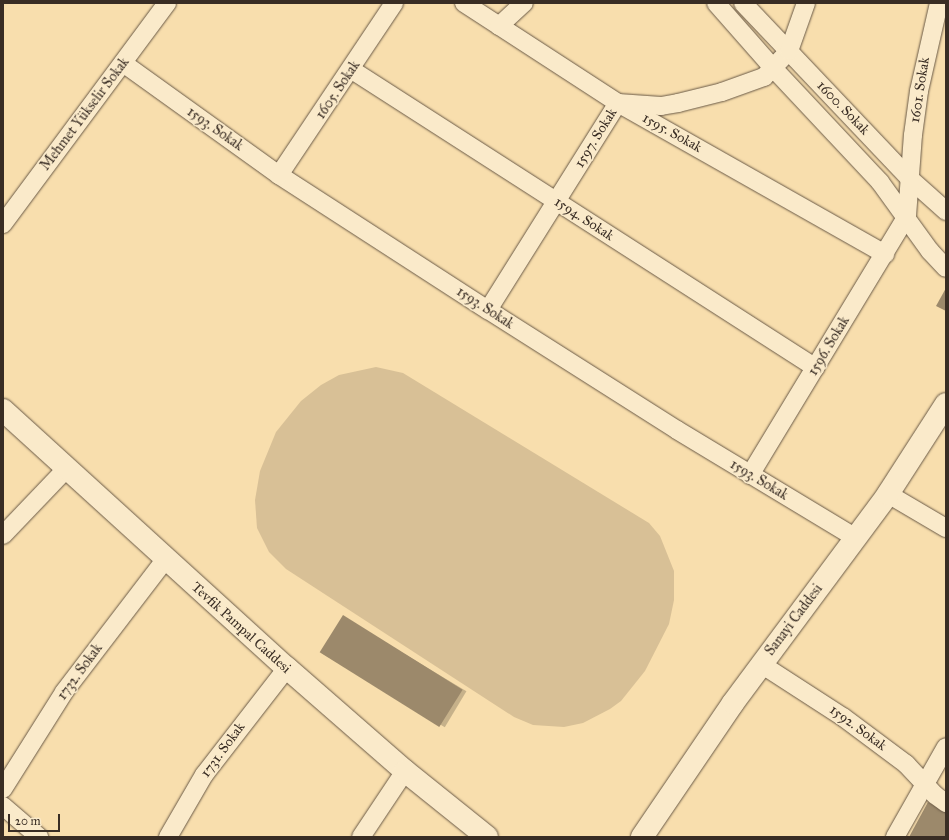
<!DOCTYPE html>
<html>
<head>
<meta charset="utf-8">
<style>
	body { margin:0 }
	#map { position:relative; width:949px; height:840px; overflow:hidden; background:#f8dead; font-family:"IM FELL Great Primer",serif }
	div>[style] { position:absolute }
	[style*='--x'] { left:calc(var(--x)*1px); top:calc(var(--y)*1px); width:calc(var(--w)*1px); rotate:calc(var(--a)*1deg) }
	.green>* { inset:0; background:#d8c096 }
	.shadow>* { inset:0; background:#0003; transform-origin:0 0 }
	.building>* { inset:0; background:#9c896b; transform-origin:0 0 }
	.roads { filter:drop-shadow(0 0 1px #695946) drop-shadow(0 0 1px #695946) }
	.minor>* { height:18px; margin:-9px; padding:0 9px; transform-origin:9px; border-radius:9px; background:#faeaca }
	.tertiary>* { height:22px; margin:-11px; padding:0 11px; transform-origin:11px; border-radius:11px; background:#faeaca }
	span { translate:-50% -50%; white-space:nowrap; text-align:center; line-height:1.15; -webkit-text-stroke:3px #faeaca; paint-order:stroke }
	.street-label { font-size:14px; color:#392d24 }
	.frame { position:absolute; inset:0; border:4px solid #392d24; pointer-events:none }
	.scale { position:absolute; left:8px; top:814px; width:52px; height:18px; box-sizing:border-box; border:2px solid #392d24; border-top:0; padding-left:5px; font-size:12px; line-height:14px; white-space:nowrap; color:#392d24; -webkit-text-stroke:3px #faeaca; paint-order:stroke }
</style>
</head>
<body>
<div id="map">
	<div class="green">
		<i style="clip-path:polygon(376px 367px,403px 373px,649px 523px,660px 536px,674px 571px,674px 600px,669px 624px,645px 671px,621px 701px,610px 709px,583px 723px,564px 727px,533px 725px,514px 717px,286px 569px,269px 552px,257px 528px,255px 500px,260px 471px,276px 432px,301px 401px,321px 385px,339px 375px)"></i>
	</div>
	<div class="shadow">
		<i style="left:343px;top:617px;width:144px;height:42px;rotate:31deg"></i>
	</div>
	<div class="building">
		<i style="clip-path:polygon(946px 288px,946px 311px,936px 306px)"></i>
		<i style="left:343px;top:615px;width:141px;height:44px;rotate:32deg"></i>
		<i style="clip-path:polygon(928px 802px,946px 812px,946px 837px,909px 837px)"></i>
	</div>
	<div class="roads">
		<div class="minor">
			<i style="--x:464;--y:3;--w:184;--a:33"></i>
			<i style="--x:618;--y:103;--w:307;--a:29.5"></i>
			<i style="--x:716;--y:3;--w:88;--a:48.7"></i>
			<i style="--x:774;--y:69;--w:155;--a:46.8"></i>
			<i style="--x:880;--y:182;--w:85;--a:54.1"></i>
			<i style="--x:930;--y:251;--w:23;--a:47"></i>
			<i style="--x:743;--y:3;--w:241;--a:46.5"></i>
			<i style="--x:909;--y:178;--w:50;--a:41.7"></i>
			<i style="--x:499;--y:26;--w:34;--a:-43"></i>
			<i style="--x:123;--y:63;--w:192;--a:35.7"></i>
			<i style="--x:279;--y:175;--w:249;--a:32.9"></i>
			<i style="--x:488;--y:310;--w:224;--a:32.4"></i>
			<i style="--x:677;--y:430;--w:209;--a:31.1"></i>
			<i style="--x:352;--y:70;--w:551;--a:32.71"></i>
			<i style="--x:279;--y:175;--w:207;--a:-56.2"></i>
			<i style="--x:3;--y:224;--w:275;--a:-53.4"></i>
			<i style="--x:488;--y:310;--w:244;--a:-57.9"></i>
			<i style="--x:618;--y:103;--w:43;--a:4"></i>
			<i style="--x:661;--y:106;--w:17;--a:-10"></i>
			<i style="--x:678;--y:103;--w:45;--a:-14"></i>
			<i style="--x:722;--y:92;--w:45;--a:-19.7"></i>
			<i style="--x:764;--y:77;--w:36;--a:-46"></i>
			<i style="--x:789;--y:51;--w:51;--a:-70.5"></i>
			<i style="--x:750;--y:475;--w:303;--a:-58.8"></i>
			<i style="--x:907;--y:216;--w:81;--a:-85.8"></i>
			<i style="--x:913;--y:135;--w:44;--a:-82.2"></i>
			<i style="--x:919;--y:91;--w:90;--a:-77.2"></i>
			<i style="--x:888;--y:494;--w:67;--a:30.4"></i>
			<i style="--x:3;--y:535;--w:91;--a:-46.3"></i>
			<i style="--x:761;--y:664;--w:98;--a:32.9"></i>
			<i style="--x:843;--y:717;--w:79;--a:36.7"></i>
			<i style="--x:906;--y:764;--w:42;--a:46.9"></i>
			<i style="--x:935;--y:795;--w:14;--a:36"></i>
			<i style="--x:3;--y:789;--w:115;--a:-57.8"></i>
			<i style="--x:64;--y:692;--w:166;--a:-52.6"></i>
			<i style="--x:3;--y:806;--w:48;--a:40.7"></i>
			<i style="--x:168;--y:837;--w:72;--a:-59.9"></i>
			<i style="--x:204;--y:775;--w:135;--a:-52.2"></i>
			<i style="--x:361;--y:837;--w:79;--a:-56.3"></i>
			<i style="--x:895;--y:837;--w:103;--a:-60.5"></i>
		</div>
		<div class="tertiary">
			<i style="--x:3;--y:410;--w:384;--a:42.3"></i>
			<i style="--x:287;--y:668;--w:157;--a:41.1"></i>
			<i style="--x:405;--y:771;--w:105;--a:38.8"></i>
			<i style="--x:642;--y:837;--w:162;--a:-55.8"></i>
			<i style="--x:733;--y:703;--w:260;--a:-53.4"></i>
			<i style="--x:888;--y:494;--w:107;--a:-57.2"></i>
		</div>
	</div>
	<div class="street-label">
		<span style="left:338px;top:90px;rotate:-56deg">1605. Sokak</span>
		<span style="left:920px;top:90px;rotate:-81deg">1601. Sokak</span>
		<span style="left:843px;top:108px;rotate:46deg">1600. Sokak</span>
		<span style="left:85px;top:114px;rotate:-53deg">Mehmet Yükselir Sokak</span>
		<span style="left:215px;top:129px;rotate:35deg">1593. Sokak</span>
		<span style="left:672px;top:133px;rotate:29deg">1595. Sokak</span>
		<span style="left:596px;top:138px;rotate:-58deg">1597. Sokak</span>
		<span style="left:584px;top:219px;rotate:33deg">1594. Sokak</span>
		<span style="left:485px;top:308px;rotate:33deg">1593. Sokak</span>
		<span style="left:829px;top:346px;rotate:-59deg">1596. Sokak</span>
		<span style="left:759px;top:480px;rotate:31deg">1593. Sokak</span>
		<span style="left:794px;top:620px;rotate:-53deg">Sanayi Caddesi</span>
		<span style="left:241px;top:628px;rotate:42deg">Tevfik Pampal Caddesi</span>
		<span style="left:80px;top:672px;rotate:-54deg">1732. Sokak</span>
		<span style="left:858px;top:728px;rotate:36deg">1592. Sokak</span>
		<span style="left:223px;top:750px;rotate:-54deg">1731. Sokak</span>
	</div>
	<div class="frame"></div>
	<div class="scale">20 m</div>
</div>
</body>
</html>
